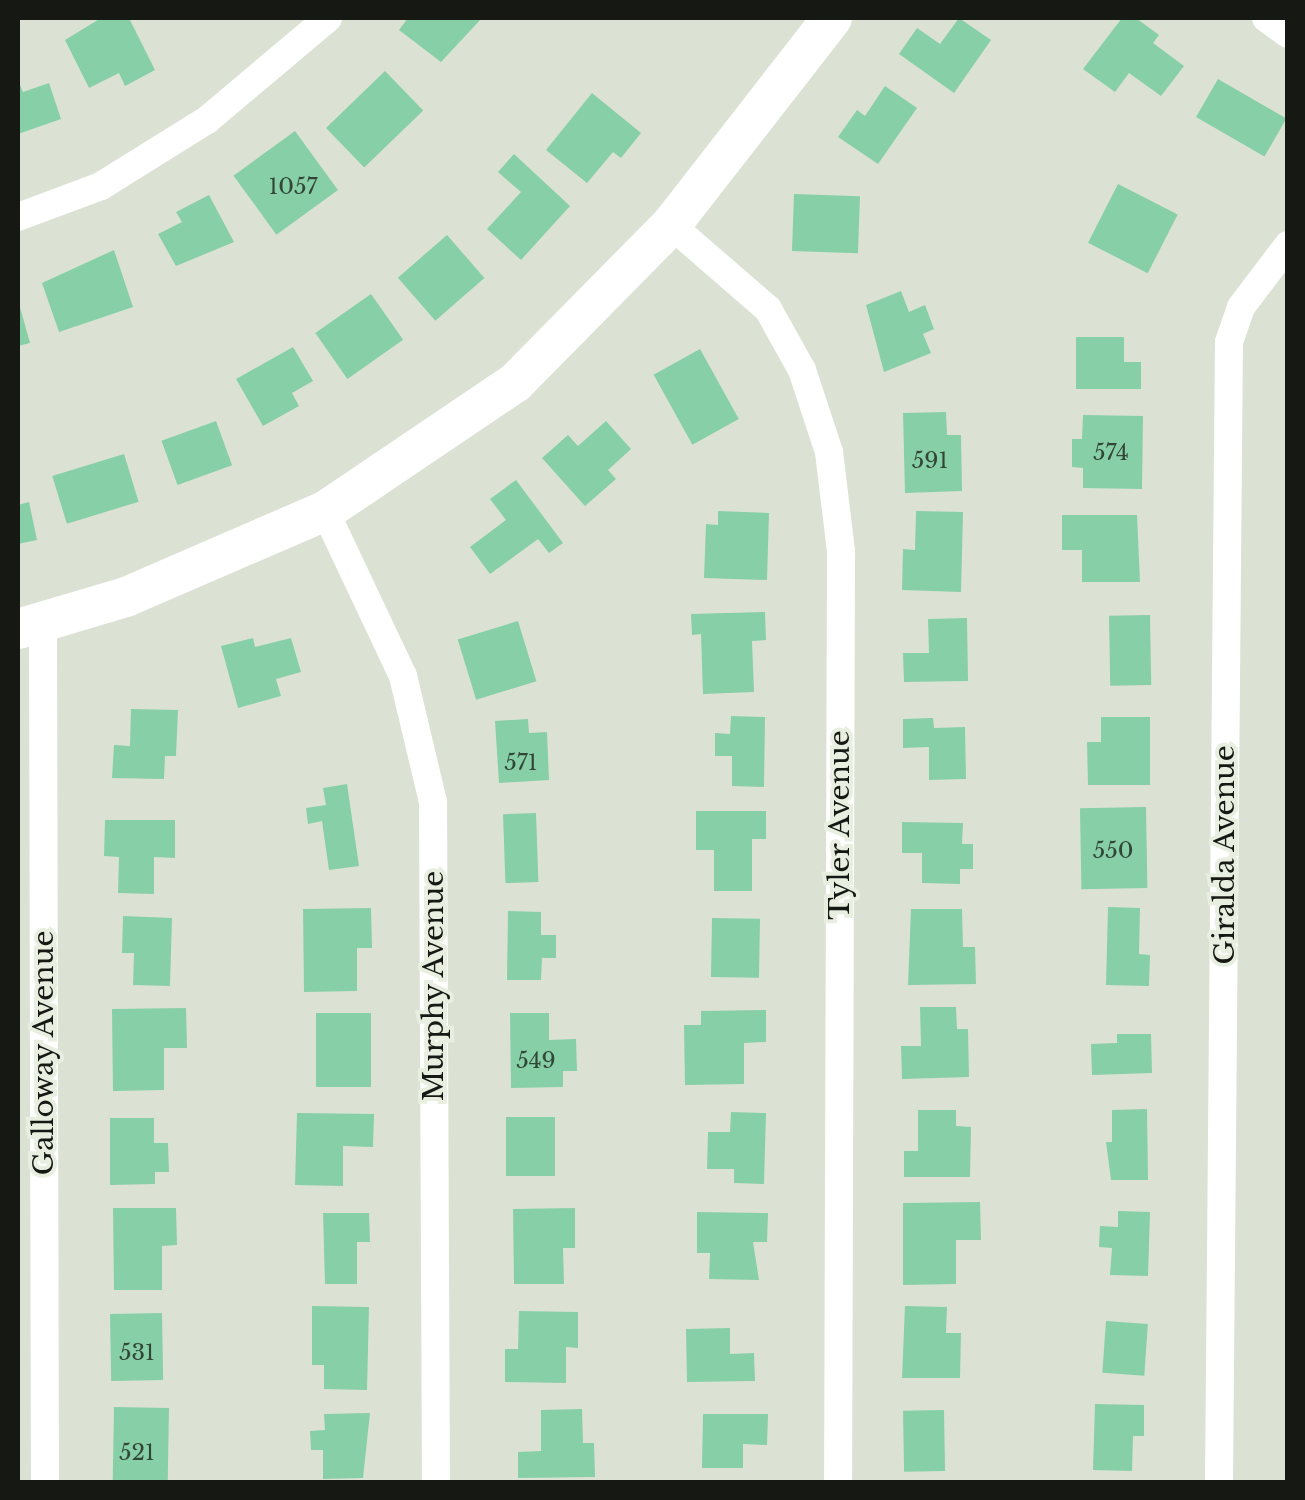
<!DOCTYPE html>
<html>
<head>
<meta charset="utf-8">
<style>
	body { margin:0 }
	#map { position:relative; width:1305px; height:1500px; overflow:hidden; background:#dbe2d4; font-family:"Libre Baskerville",serif }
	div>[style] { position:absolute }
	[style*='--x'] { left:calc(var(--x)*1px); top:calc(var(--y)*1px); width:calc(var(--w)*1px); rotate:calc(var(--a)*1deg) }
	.building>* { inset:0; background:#87cfa6; transform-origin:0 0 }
	.street>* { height:28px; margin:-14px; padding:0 14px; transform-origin:14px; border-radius:14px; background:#fff }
	.secondary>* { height:40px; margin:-20px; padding:0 20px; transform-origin:20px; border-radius:20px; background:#fff }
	span { translate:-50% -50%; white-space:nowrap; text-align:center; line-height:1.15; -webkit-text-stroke:8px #e8efe1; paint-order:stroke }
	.number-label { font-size:22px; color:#324638 }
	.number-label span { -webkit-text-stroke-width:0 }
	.street-label { font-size:28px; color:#161814 }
	.frame { position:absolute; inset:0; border:20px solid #161814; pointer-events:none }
</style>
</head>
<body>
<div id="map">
	<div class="building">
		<i style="clip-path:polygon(101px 18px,129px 18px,155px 70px,125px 86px,119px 73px,89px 88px,65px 40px)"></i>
		<i style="clip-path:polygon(408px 18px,482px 18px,441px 62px,399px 30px)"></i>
		<i style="clip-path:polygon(959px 18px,991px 40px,954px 93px,899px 54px,917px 28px,940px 44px)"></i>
		<i style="clip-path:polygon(1122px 18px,1136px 18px,1159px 35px,1153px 43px,1184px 66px,1161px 96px,1129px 73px,1115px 92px,1083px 69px)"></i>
		<i style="left:385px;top:71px;width:55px;height:82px;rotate:46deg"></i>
		<i style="left:1218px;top:79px;width:79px;height:44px;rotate:30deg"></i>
		<i style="clip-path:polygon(18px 80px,23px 92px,49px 83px,61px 119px,18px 134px)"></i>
		<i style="clip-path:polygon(885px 86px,917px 108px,878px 164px,838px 137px,857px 110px,865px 116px)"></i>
		<i style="clip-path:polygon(592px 93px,641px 133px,621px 158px,613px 152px,587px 183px,546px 150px)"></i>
		<i style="left:295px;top:131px;width:73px;height:76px;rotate:54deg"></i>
		<i style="clip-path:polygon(514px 154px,570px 206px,521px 260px,487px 229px,521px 192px,498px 172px)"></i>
		<i style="left:1118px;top:184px;width:67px;height:66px;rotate:27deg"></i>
		<i style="left:794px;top:194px;width:66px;height:57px;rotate:2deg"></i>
		<i style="clip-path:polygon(209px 195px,234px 242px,176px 266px,158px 234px,182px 222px,176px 212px)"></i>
		<i style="left:447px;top:235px;width:57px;height:65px;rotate:49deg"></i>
		<i style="clip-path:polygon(114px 250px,133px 307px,59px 332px,42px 283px)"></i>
		<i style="clip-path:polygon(901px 291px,909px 312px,925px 305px,934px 329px,923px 334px,931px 353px,884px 372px,866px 305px)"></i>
		<i style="left:371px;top:294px;width:56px;height:68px;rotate:55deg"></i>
		<i style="clip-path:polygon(18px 300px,30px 343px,18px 346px)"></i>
		<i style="clip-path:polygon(1076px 337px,1124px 337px,1124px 362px,1141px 362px,1141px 389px,1076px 389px)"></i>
		<i style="clip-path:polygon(293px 347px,313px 381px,292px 393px,299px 406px,263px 426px,236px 379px)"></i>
		<i style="left:700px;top:349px;width:80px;height:53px;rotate:61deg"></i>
		<i style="clip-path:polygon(946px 412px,947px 435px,961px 435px,962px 491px,905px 493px,903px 413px)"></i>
		<i style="clip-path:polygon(1083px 415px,1143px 416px,1142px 489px,1083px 488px,1083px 468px,1072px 467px,1072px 439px,1082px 439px)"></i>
		<i style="left:216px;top:421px;width:47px;height:58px;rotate:70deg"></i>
		<i style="clip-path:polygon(606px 421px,631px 449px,608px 470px,616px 479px,585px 506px,542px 458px,568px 435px,578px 446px)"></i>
		<i style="left:124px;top:454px;width:50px;height:75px;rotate:73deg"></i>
		<i style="clip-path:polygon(516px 480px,563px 543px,549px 553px,538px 539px,490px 574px,470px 547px,506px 520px,490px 499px)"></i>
		<i style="clip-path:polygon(29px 502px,37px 540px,18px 544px,18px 505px)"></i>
		<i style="clip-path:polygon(718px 511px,769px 513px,767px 580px,704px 578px,706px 524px,718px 525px)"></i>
		<i style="clip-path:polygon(916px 511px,963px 512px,961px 592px,902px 590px,903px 549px,915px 550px)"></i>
		<i style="clip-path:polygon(1062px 515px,1137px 515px,1140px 582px,1082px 582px,1082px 550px,1062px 550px)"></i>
		<i style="clip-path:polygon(765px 612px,766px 640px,752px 641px,754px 692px,703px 694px,701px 634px,692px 635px,691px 614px)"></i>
		<i style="left:1150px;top:615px;width:70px;height:41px;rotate:89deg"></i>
		<i style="clip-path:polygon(967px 618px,968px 681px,904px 682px,903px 653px,929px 653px,928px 619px)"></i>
		<i style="left:518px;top:621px;width:63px;height:63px;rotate:73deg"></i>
		<i style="clip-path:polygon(253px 638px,255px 647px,291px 638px,301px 672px,276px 679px,281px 696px,238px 708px,221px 646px)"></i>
		<i style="clip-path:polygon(131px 709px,178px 710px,176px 756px,165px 756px,164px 779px,112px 778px,114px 745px,130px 746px)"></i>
		<i style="clip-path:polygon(731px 716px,765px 717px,764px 787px,732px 786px,732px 756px,715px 756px,715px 733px,730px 734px)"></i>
		<i style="clip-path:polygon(1101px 717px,1150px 717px,1150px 785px,1088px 785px,1087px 742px,1101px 742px)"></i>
		<i style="clip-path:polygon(933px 718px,934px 728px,965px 727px,966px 779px,929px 780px,929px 747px,903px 748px,903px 719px)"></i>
		<i style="clip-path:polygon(528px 719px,529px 733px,547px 732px,549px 780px,499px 783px,495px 721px)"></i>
		<i style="clip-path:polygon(347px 784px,359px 866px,329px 870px,322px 821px,308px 824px,306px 808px,326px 805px,323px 788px)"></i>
		<i style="left:1146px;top:807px;width:81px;height:66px;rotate:89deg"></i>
		<i style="clip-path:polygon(696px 811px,766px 811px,766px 839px,752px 839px,752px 891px,714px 891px,714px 850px,696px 850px)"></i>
		<i style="left:536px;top:813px;width:69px;height:33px;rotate:88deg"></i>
		<i style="clip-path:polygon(105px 820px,175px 820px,175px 858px,154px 857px,154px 894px,118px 893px,119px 857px,104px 856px)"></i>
		<i style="clip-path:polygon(902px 822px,963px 823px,962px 844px,973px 844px,973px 869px,960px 869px,960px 884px,922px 883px,922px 853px,902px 853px)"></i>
		<i style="clip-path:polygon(1108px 907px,1140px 908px,1139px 954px,1150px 955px,1149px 986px,1106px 985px)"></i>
		<i style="clip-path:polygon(371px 908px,372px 948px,357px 948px,357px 991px,304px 992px,303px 909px)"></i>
		<i style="clip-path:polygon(911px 909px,962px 909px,963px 947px,975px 947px,976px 984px,908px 985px)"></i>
		<i style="clip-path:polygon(508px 911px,541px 912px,541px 935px,556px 935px,556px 958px,542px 958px,541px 980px,507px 980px)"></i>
		<i style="clip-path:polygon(123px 916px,172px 918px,170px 986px,133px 985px,134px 953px,122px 953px)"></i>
		<i style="left:712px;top:918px;width:48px;height:59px;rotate:1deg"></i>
		<i style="clip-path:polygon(920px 1007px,956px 1007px,957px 1029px,968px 1029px,969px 1077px,902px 1079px,901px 1046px,921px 1046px)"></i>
		<i style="clip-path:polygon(186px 1008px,187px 1048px,164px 1048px,164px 1090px,113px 1091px,112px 1009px)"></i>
		<i style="clip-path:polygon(766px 1010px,766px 1042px,744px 1043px,744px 1084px,685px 1085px,684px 1025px,701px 1025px,701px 1011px)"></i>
		<i style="left:371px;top:1013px;width:74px;height:55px;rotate:90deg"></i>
		<i style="clip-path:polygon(510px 1013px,549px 1013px,549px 1040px,576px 1039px,577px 1071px,563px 1071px,563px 1087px,511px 1088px)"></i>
		<i style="clip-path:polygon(1117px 1034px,1151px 1034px,1152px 1073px,1092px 1075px,1091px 1044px,1117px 1043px)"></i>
		<i style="clip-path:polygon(1147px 1109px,1148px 1180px,1111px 1180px,1106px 1142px,1112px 1142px,1112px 1110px)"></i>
		<i style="clip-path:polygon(918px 1110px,956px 1110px,956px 1126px,971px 1127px,970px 1177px,904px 1177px,904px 1151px,918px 1151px)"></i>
		<i style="clip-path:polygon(731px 1112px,766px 1113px,764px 1184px,734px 1183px,734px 1169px,707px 1169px,708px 1132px,730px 1132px)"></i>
		<i style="clip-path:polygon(297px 1113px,374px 1114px,373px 1147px,343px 1146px,343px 1186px,295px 1185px)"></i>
		<i style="left:555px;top:1117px;width:59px;height:49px;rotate:90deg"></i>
		<i style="clip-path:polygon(110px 1118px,154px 1118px,154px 1143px,168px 1143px,169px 1172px,155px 1172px,155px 1184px,110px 1185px)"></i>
		<i style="clip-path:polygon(980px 1202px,981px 1240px,956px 1240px,956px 1284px,903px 1285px,903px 1203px)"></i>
		<i style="clip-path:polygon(113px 1208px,176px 1208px,177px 1245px,162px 1246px,162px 1290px,114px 1290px)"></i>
		<i style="clip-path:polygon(575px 1208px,575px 1248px,563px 1248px,564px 1284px,514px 1284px,513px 1209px)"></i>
		<i style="clip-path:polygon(1118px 1211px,1150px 1212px,1148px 1276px,1110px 1275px,1112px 1248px,1099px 1247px,1100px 1226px,1118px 1227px)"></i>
		<i style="clip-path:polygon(697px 1212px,768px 1213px,767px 1242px,753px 1242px,759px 1280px,709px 1279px,710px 1253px,697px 1253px)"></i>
		<i style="clip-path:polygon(323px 1213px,369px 1213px,370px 1242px,357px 1242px,357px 1284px,325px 1284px)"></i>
		<i style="clip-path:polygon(312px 1306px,369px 1307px,367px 1390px,324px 1389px,324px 1365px,312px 1365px)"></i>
		<i style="clip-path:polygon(905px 1306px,947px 1307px,946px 1333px,961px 1333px,960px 1378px,902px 1378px)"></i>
		<i style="clip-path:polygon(519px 1311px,578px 1312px,578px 1348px,566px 1347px,566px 1383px,505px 1382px,505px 1349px,518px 1349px)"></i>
		<i style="left:162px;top:1313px;width:67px;height:52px;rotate:89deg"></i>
		<i style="left:1106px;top:1321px;width:42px;height:52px;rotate:4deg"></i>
		<i style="clip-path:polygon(730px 1328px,730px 1354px,754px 1353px,755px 1381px,687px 1382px,686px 1329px)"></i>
		<i style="clip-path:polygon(1095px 1404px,1144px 1405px,1144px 1436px,1133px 1436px,1132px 1471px,1093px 1470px)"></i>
		<i style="left:114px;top:1407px;width:55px;height:75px;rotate:1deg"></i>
		<i style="clip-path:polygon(582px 1409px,583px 1443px,594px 1443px,595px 1477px,518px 1478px,518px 1452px,541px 1451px,541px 1410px)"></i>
		<i style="left:944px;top:1410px;width:61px;height:41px;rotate:89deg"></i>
		<i style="clip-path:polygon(370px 1413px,363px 1478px,323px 1479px,323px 1450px,311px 1450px,310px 1431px,325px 1430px,324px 1414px)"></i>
		<i style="clip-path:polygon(703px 1414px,768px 1414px,767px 1445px,743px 1444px,743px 1468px,702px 1468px)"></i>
	</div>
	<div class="street">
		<i style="--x:1266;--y:18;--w:27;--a:36"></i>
		<i style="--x:18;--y:217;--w:89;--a:-20.5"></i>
		<i style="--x:101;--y:186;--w:125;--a:-31.9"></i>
		<i style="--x:207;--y:120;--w:158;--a:-40.1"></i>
		<i style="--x:671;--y:225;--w:128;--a:40.9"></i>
		<i style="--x:768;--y:309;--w:70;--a:60.9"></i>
		<i style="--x:802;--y:370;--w:86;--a:71.8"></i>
		<i style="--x:829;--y:452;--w:100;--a:83.1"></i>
		<i style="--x:841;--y:551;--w:931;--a:90.18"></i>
		<i style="--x:325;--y:511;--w:183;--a:64.7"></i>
		<i style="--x:403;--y:676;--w:130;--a:76.6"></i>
		<i style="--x:433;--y:802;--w:680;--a:89.75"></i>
		<i style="--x:43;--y:624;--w:858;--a:89.87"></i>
		<i style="--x:1219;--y:1482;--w:1140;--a:-89.5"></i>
		<i style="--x:1229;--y:342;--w:37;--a:-71"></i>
		<i style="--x:1241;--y:307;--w:78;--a:-52.8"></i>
	</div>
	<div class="secondary">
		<i style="--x:18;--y:629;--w:113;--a:-16.5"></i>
		<i style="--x:126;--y:597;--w:217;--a:-23.4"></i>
		<i style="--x:325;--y:511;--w:229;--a:-34"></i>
		<i style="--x:515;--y:383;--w:222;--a:-45.4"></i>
		<i style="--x:671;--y:225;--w:262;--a:-52.1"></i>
	</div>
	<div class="number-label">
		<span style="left:293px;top:187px">1057</span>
		<span style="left:1111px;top:453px">574</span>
		<span style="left:930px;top:461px">591</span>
		<span style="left:521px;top:763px">571</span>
		<span style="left:1113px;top:851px">550</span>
		<span style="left:536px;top:1061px">549</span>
		<span style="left:137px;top:1353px">531</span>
		<span style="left:137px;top:1453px">521</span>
	</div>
	<div class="street-label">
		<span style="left:840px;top:825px;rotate:-90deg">Tyler Avenue</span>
		<span style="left:1225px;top:855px;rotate:-90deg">Giralda Avenue</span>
		<span style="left:434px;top:986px;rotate:-90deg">Murphy Avenue</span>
		<span style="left:44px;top:1053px;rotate:-90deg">Galloway Avenue</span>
	</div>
	<div class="frame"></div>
</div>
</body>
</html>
